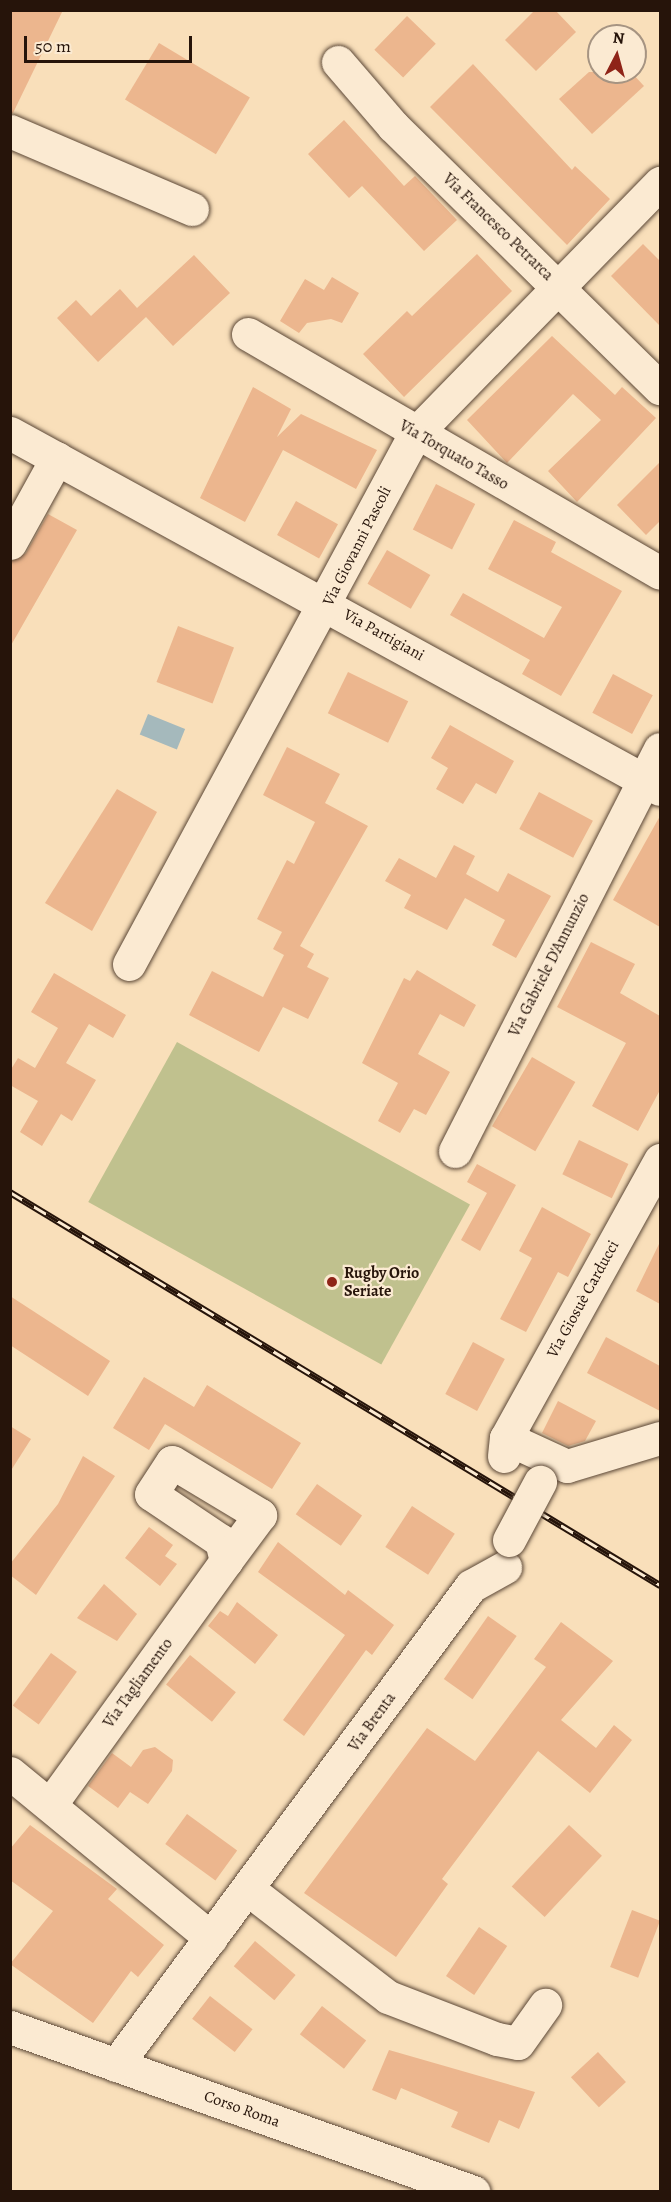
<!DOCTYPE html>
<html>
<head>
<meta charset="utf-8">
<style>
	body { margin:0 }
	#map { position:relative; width:671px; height:2202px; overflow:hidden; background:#f9dfba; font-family:Alegreya,serif }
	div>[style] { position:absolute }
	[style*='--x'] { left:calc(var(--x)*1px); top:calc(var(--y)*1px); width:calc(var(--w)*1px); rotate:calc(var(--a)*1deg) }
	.green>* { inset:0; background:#c0c18e; transform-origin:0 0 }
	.water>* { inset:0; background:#a5b9bc; transform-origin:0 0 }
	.building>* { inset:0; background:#ecb68e; transform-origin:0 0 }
	.roads { filter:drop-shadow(0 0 2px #5b4736) drop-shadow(0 0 2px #5b4736) }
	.minor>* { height:33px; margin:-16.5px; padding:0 16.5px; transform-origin:16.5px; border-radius:16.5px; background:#fbead2 }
	.rail>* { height:7px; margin-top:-3.5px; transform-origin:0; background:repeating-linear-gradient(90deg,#fbead2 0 14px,#26140a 0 28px); box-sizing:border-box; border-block:2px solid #26140a }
	.bridges { filter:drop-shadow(0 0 2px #5b4736) drop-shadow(0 0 2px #5b4736) }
	.minor-bridge>* { height:33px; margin:-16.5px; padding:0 16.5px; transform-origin:16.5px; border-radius:16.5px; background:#fbead2 }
	.dots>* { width:16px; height:16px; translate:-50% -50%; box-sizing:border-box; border:3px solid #fbead2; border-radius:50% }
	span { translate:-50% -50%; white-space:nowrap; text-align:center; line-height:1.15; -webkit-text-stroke:4.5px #fbead2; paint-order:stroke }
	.street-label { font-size:16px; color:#26140a }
	.poi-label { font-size:16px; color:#26140a; font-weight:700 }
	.left { translate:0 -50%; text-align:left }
	.frame { position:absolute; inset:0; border:12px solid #26140a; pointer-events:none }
	.north { position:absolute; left:587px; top:24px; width:60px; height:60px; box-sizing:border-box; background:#fbead2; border:2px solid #a69482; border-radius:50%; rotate:6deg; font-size:16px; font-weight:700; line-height:24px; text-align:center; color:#26140a }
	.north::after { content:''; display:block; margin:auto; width:21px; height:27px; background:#8f2418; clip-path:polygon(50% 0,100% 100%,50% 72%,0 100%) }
	.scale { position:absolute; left:24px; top:36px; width:168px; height:27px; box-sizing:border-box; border:3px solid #26140a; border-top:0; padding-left:8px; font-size:18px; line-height:21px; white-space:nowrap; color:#26140a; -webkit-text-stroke:4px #fbead2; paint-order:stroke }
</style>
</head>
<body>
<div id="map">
	<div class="green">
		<i style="left:177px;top:1042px;width:335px;height:183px;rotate:29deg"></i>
	</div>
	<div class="water">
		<i style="left:148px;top:714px;width:40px;height:22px;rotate:22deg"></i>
	</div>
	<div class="building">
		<i style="clip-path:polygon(10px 10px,63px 10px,13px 113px,10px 113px)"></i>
		<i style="clip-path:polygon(535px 10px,555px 10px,576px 32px,536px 71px,505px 40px)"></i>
		<i style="left:407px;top:16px;width:40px;height:47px;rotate:44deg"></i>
		<i style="left:159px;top:43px;width:106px;height:66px;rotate:31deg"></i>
		<i style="clip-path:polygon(473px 64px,572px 170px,575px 166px,610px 199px,567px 245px,430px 107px)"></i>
		<i style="clip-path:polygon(589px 72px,631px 72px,644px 86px,592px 134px,559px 99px)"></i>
		<i style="clip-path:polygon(344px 120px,404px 186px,415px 176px,457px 220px,424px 251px,362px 186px,349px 198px,308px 154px)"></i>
		<i style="clip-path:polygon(643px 244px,660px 261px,660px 326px,611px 276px)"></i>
		<i style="clip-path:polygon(477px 254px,512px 291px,404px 397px,363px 354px,407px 311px,412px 316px)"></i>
		<i style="clip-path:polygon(194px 255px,230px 293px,173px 346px,146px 317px,98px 362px,57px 318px,76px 300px,91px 316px,120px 289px,137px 308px)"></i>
		<i style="clip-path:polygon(332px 277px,359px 293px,342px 323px,331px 319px,307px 323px,299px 333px,280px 321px,305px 279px,324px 290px)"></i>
		<i style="clip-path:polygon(552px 336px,615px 395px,622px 387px,656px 418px,577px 502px,548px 471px,601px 420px,573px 394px,507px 463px,467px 420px)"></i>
		<i style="clip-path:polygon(253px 387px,291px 409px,277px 437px,301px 414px,377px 450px,356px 489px,283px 450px,245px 522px,200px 498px)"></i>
		<i style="clip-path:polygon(660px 462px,660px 521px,646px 535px,617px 505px)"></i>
		<i style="left:436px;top:484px;width:44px;height:51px;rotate:27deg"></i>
		<i style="left:296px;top:501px;width:48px;height:39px;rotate:29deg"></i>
		<i style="clip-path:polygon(48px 514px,77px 530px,10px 647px,10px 562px,26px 553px)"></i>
		<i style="clip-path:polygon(514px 520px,556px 542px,551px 552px,622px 591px,561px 696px,522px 674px,530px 660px,450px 615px,463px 593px,544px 638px,562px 607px,488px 569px)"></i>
		<i style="left:387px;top:550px;width:50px;height:39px;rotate:30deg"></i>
		<i style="left:178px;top:626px;width:60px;height:60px;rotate:21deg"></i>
		<i style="left:348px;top:672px;width:67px;height:46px;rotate:26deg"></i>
		<i style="left:613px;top:674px;width:45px;height:44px;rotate:28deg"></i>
		<i style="clip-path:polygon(450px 725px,514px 761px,496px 794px,476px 783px,463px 804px,436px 789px,448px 768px,431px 758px)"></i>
		<i style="clip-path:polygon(287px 747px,340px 774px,325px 803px,368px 826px,300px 946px,314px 954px,307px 967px,329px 978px,308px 1019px,283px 1007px,259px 1052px,189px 1015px,212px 971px,263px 997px,284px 955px,273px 949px,282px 932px,257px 919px,287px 860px,294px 864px,315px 822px,263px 795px)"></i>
		<i style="clip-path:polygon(117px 789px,157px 812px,92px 931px,45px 903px)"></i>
		<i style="left:539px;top:792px;width:61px;height:42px;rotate:28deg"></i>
		<i style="clip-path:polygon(660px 816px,660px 927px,613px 900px)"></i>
		<i style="clip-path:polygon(454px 845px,475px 856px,466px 874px,498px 892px,508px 873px,551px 896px,516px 958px,492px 945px,505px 920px,465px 898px,447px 930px,404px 908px,411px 895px,385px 881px,399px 858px,436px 878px)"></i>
		<i style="clip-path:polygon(591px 942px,635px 964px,620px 993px,660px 1016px,660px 1090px,638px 1131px,592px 1106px,626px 1043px,557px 1007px)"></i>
		<i style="clip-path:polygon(417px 970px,476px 1005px,464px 1027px,440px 1014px,418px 1054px,450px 1072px,426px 1115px,414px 1109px,400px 1133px,378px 1121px,398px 1083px,362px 1063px,404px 978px,410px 981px)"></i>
		<i style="clip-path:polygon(54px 973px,126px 1015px,113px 1038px,89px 1024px,66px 1063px,96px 1080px,72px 1121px,61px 1114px,42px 1146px,20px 1132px,38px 1101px,10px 1085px,10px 1071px,18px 1058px,35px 1068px,58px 1028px,31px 1012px)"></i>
		<i style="left:532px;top:1057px;width:50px;height:80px;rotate:30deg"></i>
		<i style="left:579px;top:1140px;width:55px;height:38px;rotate:26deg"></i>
		<i style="clip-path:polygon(477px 1164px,516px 1185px,480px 1251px,461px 1240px,487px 1193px,467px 1182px)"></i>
		<i style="clip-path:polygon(542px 1207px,591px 1234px,568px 1277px,558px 1272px,526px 1332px,500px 1319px,532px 1258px,519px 1251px)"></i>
		<i style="clip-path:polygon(660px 1242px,660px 1304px,636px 1291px)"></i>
		<i style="clip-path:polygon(10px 1296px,110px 1361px,88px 1396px,10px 1345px)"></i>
		<i style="clip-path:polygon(606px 1337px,660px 1366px,660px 1411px,587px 1373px)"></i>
		<i style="left:473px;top:1342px;width:36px;height:59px;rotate:28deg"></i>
		<i style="clip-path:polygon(144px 1377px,194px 1407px,207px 1385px,301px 1443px,272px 1489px,165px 1424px,149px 1450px,113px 1428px)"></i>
		<i style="clip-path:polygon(558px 1401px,596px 1421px,585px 1441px,568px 1446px,542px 1433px)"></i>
		<i style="clip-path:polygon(10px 1426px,31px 1439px,10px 1472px)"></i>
		<i style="clip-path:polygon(83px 1456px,115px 1476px,36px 1595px,10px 1575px,10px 1564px,58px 1504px)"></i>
		<i style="left:317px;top:1484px;width:55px;height:37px;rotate:35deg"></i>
		<i style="left:412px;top:1506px;width:51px;height:49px;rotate:33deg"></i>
		<i style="clip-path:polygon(149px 1527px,173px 1545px,165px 1556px,177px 1564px,160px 1586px,125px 1558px)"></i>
		<i style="clip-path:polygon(278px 1542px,345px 1595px,348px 1590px,394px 1625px,372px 1655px,366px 1650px,304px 1736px,283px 1720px,345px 1635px,258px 1572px)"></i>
		<i style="clip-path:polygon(104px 1584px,137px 1614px,117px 1641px,77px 1618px)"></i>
		<i style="clip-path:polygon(237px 1602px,278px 1635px,255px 1664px,208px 1626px,220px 1611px,228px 1616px)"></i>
		<i style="left:488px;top:1616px;width:35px;height:77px;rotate:35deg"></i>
		<i style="clip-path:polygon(561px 1622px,613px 1661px,561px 1720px,596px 1748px,614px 1725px,632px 1740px,590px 1793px,538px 1751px,442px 1879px,448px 1884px,396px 1957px,304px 1893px,427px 1728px,475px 1761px,546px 1667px,534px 1659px)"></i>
		<i style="left:51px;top:1653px;width:32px;height:65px;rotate:36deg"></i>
		<i style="left:190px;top:1655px;width:59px;height:38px;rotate:39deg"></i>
		<i style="clip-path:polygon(155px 1747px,173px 1760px,172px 1771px,148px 1804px,130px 1792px,118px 1808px,88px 1786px,112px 1753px,131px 1767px,143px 1750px)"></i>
		<i style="left:187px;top:1814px;width:62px;height:37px;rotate:36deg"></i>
		<i style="clip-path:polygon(30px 1825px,117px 1889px,108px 1899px,164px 1945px,138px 1977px,131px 1971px,93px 2023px,10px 1964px,53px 1911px,10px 1880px,10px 1849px)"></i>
		<i style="left:569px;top:1825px;width:45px;height:84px;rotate:43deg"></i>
		<i style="left:632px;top:1910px;width:30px;height:61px;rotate:21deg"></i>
		<i style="left:479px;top:1927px;width:34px;height:59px;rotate:34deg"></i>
		<i style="left:255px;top:1941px;width:53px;height:33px;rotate:40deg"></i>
		<i style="left:210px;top:1996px;width:54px;height:29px;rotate:38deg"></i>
		<i style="left:322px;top:2006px;width:56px;height:36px;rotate:38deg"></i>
		<i style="clip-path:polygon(389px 2050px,535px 2092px,519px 2129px,499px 2120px,489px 2143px,451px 2127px,458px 2112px,401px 2088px,396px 2100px,372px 2090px)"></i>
		<i style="left:598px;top:2052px;width:41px;height:37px;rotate:47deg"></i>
	</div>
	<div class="roads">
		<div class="minor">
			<i style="--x:338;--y:62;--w:84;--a:49.3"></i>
			<i style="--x:393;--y:126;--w:374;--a:44.5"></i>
			<i style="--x:10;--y:131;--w:198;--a:23.2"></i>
			<i style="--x:248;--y:334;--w:476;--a:30.1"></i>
			<i style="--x:10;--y:433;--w:741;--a:28.71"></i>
			<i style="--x:10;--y:543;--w:97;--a:-61.1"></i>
			<i style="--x:129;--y:964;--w:602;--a:-61.65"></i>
			<i style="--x:415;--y:434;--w:351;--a:-45.7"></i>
			<i style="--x:455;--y:1151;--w:451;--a:-63"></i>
			<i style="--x:506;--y:1438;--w:67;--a:24.7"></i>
			<i style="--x:567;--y:1466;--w:97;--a:-16.8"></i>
			<i style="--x:504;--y:1456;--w:18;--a:-84"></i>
			<i style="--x:506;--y:1438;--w:318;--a:-61"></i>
			<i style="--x:10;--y:1773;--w:260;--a:39.4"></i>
			<i style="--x:50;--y:1805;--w:301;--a:-54.2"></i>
			<i style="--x:226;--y:1561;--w:21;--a:-104"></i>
			<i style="--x:221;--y:1541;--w:84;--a:-146.1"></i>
			<i style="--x:151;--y:1494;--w:38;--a:-57"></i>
			<i style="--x:172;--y:1462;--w:103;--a:31.1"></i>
			<i style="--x:260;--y:1515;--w:57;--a:126.5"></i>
			<i style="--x:249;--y:1890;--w:175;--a:37.6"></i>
			<i style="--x:388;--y:1997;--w:117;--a:21.1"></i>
			<i style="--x:497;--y:2039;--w:21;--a:11"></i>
			<i style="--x:518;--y:2043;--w:47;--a:-54.6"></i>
			<i style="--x:10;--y:2027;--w:492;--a:19.6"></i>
			<i style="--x:116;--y:2065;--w:596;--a:-53.46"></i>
			<i style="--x:471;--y:1586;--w:39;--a:-29"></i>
		</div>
	</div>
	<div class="rail">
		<i style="--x:10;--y:1192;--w:760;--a:31.16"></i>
	</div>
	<div class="bridges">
		<div class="minor-bridge">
			<i style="--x:509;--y:1540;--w:66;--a:-61.9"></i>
		</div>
	</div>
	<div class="dots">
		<i style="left:332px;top:1282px;background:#8f2418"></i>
	</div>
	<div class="street-label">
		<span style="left:498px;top:227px;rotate:44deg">Via Francesco Petrarca</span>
		<span style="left:454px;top:455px;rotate:30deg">Via Torquato Tasso</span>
		<span style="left:357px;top:546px;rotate:-63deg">Via Giovanni Pascoli</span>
		<span style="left:384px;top:635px;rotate:29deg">Via Partigiani</span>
		<span style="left:549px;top:965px;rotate:-63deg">Via Gabriele D'Annunzio</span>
		<span style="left:583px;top:1299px;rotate:-61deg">Via Giosuè Carducci</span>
		<span style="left:138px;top:1683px;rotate:-54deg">Via Tagliamento</span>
		<span style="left:372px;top:1722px;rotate:-54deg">Via Brenta</span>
		<span style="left:242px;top:2109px;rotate:20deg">Corso Roma</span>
	</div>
	<div class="poi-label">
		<span class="left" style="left:344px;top:1282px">Rugby Orio<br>Seriate</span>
	</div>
	<div class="frame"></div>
	<div class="north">N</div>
	<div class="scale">50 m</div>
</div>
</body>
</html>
